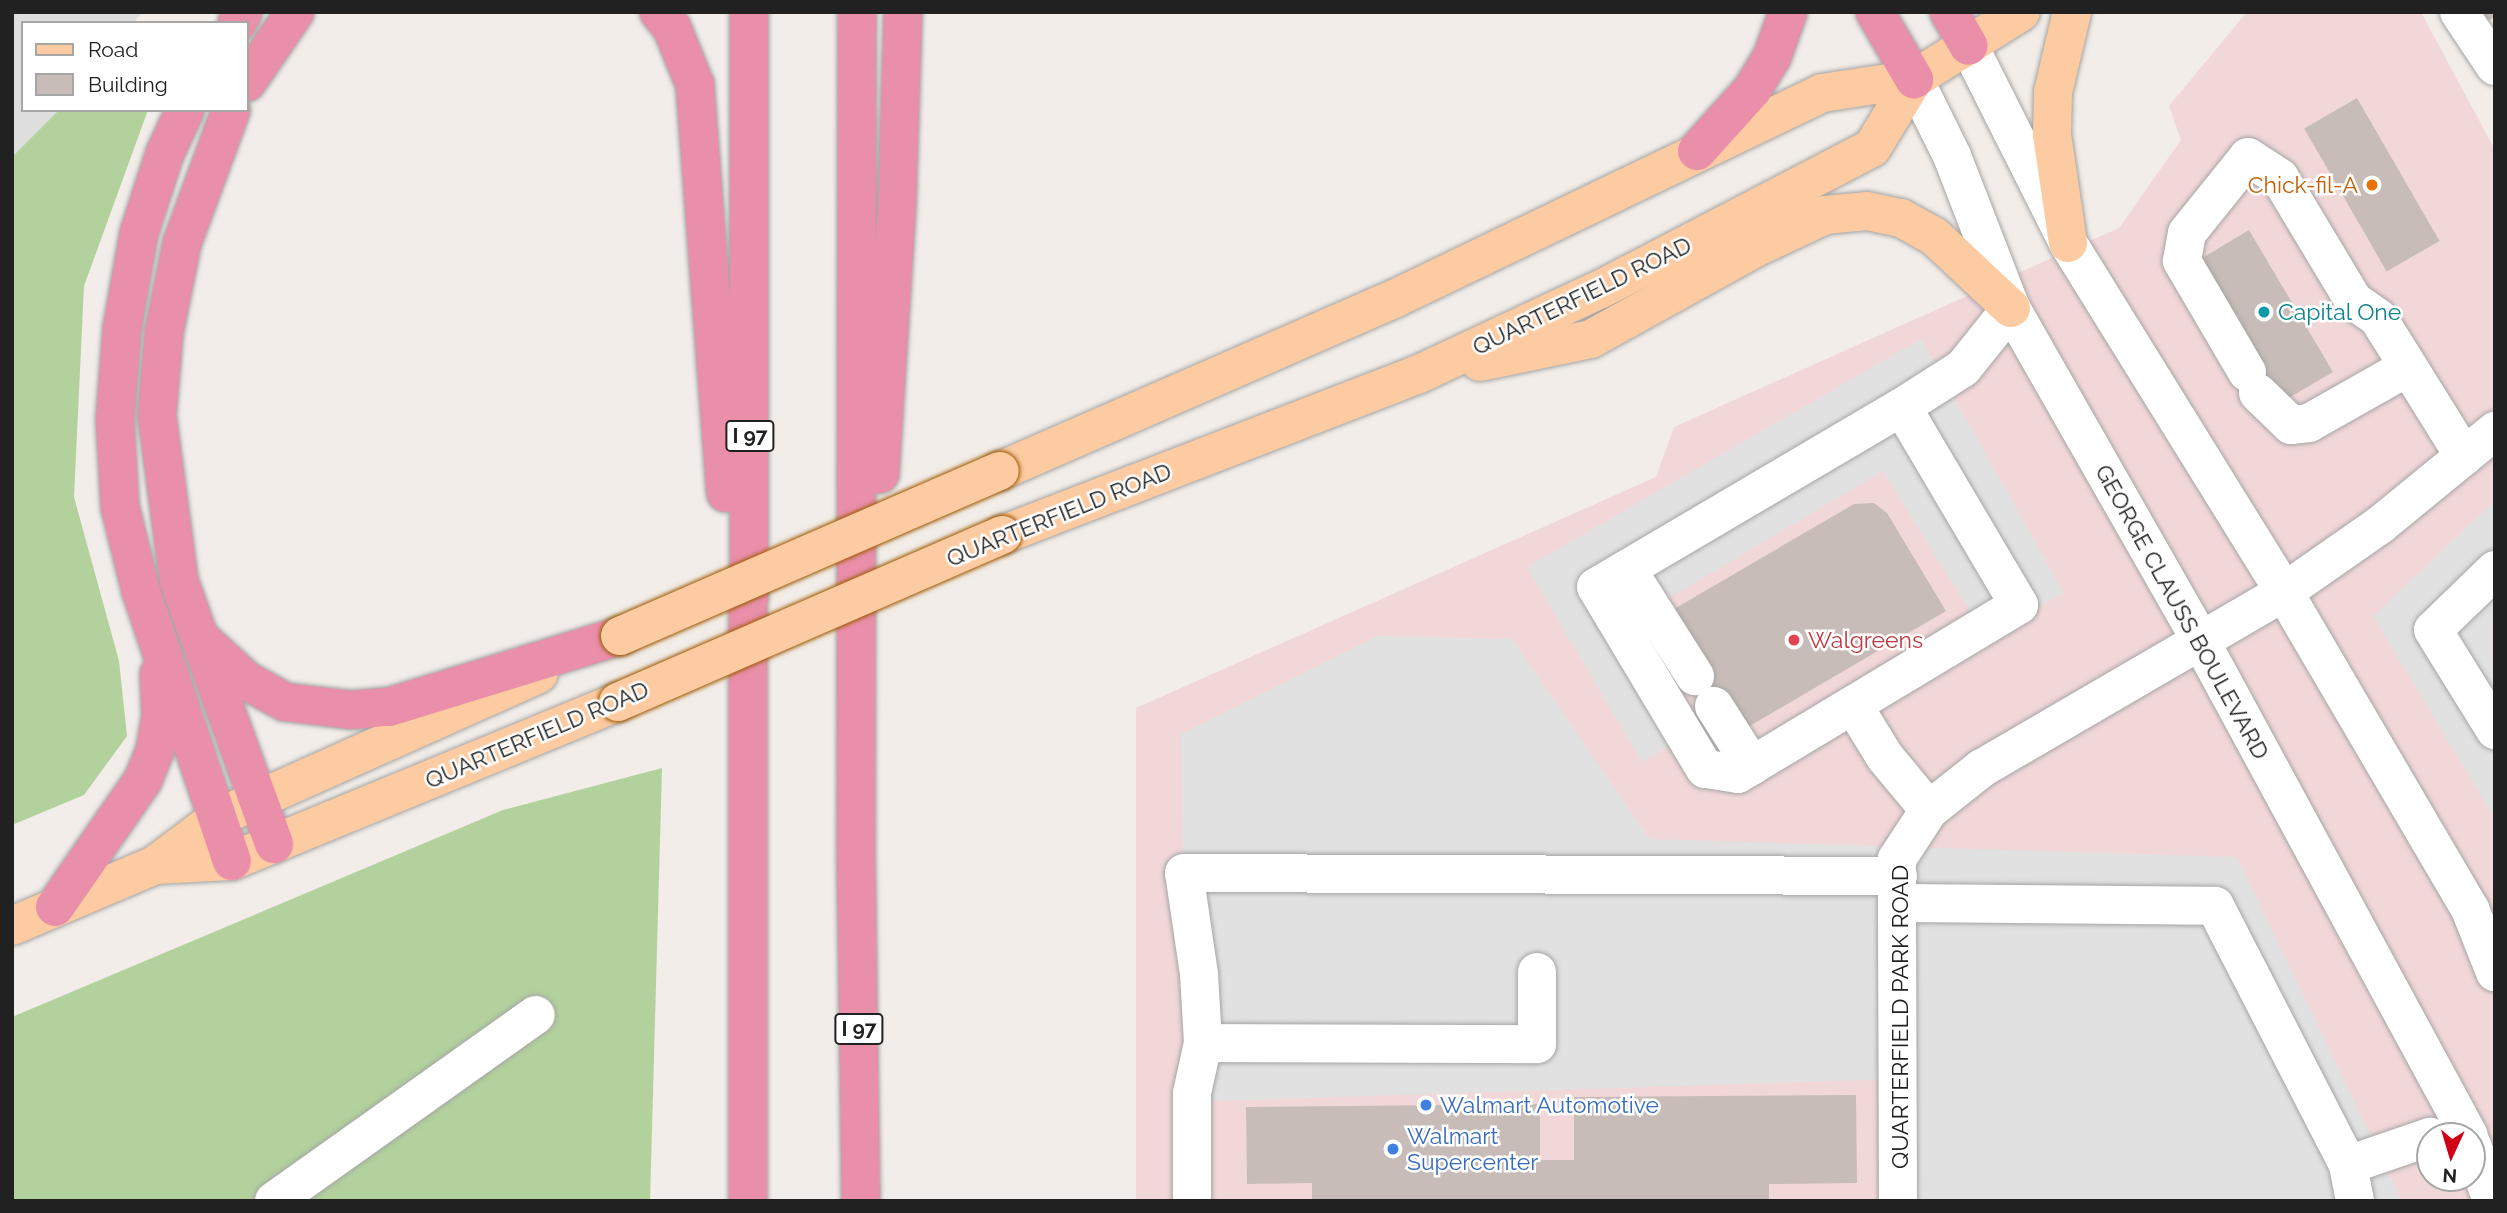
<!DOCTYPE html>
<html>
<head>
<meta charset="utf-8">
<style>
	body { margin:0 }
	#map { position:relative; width:2507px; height:1213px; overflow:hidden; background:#f2ede8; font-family:Raleway,sans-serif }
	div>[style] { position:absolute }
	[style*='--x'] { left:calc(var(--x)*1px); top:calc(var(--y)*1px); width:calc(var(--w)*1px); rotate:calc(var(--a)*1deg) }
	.residential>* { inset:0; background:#dfdede }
	.commercial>* { inset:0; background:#f2d7d9 }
	.forest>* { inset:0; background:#b2d19c }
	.parking>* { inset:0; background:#e1e1e1 }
	.building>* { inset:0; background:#c7bcb7; transform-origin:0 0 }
	.roads { filter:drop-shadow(0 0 2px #a5a5a5) drop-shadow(0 0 2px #a5a5a5) }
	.minor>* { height:38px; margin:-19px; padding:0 19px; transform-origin:19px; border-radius:19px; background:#fff }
	.major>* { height:38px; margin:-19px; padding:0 19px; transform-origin:19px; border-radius:19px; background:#fdcba1 }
	.highway>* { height:38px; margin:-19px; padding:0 19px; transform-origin:19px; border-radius:19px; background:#e98faa }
	.bridges { filter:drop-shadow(0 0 2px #9e5900) drop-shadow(0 0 2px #9e5900) }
	.major-bridge>* { height:38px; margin:-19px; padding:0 19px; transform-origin:19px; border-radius:19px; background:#fdcba1 }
	.dots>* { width:19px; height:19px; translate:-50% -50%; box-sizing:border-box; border:4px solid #fff; border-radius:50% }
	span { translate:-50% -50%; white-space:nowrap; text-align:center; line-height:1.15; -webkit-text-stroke:5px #fff; paint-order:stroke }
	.shield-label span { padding:2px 5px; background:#fff; border:2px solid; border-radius:5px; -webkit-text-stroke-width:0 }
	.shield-label { font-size:21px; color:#212121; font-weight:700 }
	.food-label { font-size:23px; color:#c56008 }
	.right { translate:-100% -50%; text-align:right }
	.street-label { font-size:23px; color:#212121 }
	.culture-label { font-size:23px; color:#0d838f }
	.left { translate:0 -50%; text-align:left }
	.health-label { font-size:23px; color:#be3a42 }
	.shop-label { font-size:23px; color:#366cbe }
	.frame { position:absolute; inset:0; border:14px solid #212121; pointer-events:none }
	.legend { position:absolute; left:21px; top:21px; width:228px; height:91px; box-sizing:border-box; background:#fff; border:2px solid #a6a6a6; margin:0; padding:9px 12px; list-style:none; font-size:21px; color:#212121 }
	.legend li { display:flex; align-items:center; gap:14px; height:35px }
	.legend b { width:35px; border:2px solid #a6a6a6 }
	.north { position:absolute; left:2416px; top:1122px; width:70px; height:70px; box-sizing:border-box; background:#fff; border:2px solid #a6a6a6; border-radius:50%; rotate:184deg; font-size:19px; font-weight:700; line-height:28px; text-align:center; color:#212121 }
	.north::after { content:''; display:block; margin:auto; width:24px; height:32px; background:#d20017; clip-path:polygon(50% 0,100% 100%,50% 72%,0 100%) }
</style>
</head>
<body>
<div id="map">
	<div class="residential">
		<i style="clip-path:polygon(12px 12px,142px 12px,134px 23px,23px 23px,23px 110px,59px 110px,12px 157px)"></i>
	</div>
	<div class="commercial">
		<i style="clip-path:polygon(evenodd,2247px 12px,2421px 12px,2495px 150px,2495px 1201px,1136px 1201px,1136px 708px,1656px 477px,1674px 427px,2119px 228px,2181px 140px,2169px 106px,2247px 12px,2430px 1136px,2472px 1136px,2472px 1178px,2430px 1178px,2430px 1136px)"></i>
	</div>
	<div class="forest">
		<i style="clip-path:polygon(59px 110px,148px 110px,84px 286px,74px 497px,119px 661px,127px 736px,84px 795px,12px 825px,12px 157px)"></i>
		<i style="clip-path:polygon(662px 768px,650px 1201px,12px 1201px,12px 1017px,503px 810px)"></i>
	</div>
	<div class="parking">
		<i style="clip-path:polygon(1921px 339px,2064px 593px,1986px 637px,1883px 471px,1617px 629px,1682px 739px,1642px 762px,1527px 567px)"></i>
		<i style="clip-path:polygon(2495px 501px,2492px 637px,2495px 819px,2373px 616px)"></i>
		<i style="clip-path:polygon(1377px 636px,1512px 639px,1650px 839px,2237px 857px,2402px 1201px,1894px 1201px,1897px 1079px,1186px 1102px,1181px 734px)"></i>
	</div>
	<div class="building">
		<i style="clip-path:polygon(2471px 12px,2495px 12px,2495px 17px,2479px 26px)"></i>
		<i style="left:2357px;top:98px;width:165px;height:61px;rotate:60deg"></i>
		<i style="clip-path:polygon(2249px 230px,2333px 372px,2287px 399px,2277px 383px,2245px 401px,2232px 380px,2199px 260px)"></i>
		<i style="clip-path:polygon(1874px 503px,1887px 513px,1946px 611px,1748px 727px,1730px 696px,1704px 711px,1687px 681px,1674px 609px,1854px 504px)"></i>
		<i style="clip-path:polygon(1856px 1095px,1857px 1183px,1769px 1184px,1769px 1201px,1312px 1201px,1312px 1183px,1247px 1184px,1246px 1107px,1540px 1104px,1540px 1160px,1574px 1160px,1574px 1097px)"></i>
	</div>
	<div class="roads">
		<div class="minor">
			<i style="--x:2459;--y:12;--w:65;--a:56.3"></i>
			<i style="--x:1969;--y:46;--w:220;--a:63.3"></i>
			<i style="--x:2068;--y:243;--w:410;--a:58.2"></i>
			<i style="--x:2284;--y:592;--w:368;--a:59.6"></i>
			<i style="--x:2470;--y:909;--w:68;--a:68.4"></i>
			<i style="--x:1914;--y:79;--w:86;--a:63.7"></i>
			<i style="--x:1952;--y:156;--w:163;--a:68.8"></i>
			<i style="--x:2011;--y:308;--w:380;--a:60.3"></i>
			<i style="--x:2199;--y:638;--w:566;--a:61.53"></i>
			<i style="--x:2247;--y:372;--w:129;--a:-120.4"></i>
			<i style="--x:2182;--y:261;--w:28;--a:-80"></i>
			<i style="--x:2187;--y:233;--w:97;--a:-51.2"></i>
			<i style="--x:2248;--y:157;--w:38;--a:33"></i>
			<i style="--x:2280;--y:178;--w:144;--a:59"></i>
			<i style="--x:2354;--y:301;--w:29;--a:35"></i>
			<i style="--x:2378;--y:318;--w:163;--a:58.1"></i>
			<i style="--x:2258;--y:393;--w:46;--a:44.1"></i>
			<i style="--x:2291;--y:425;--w:18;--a:-6"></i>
			<i style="--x:2309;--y:423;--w:114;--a:-29.5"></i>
			<i style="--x:1902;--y:407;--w:230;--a:59.4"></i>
			<i style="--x:2019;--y:605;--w:328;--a:149"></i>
			<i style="--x:1738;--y:774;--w:33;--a:-171"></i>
			<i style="--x:1705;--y:769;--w:212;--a:-120.9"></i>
			<i style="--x:1596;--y:587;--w:355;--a:-30.5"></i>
			<i style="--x:1902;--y:407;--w:72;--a:-32.6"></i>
			<i style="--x:1963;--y:368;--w:77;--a:-51.3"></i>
			<i style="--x:1627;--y:569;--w:127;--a:57.6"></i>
			<i style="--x:2495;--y:570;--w:86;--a:135.9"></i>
			<i style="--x:2433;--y:630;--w:118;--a:58.2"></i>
			<i style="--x:1853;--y:705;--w:61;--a:58.4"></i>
			<i style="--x:1885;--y:757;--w:69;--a:50.3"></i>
			<i style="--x:1714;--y:706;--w:71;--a:57.7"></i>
			<i style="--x:1897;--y:903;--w:318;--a:0.5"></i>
			<i style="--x:2215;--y:906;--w:291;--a:62.8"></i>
			<i style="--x:2348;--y:1165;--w:37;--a:79"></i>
			<i style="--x:1203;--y:1043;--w:334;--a:0.2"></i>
			<i style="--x:1537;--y:1044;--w:72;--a:-90"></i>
			<i style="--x:2472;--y:1145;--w:59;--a:70.3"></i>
			<i style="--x:2348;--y:1165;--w:87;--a:-18.9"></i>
			<i style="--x:274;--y:1201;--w:321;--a:-35.4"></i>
			<i style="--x:1192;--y:1201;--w:108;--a:-90"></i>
			<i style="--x:1192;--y:1093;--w:51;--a:-77.6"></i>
			<i style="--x:1203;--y:1043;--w:69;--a:-93.3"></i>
			<i style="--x:1199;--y:974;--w:102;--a:-98.4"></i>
			<i style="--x:1184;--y:873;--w:714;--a:0.24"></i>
			<i style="--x:1898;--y:1201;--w:342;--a:-90.2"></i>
			<i style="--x:1897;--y:859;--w:59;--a:-56.9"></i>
			<i style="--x:1929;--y:810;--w:68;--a:-38.4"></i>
			<i style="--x:1982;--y:768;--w:350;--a:-30.2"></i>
			<i style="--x:2284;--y:592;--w:117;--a:-34.9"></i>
			<i style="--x:2380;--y:525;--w:149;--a:-39.3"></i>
		</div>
		<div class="major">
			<i style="--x:2068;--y:243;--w:110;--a:-98.4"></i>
			<i style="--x:2052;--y:134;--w:42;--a:-88.6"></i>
			<i style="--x:2053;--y:92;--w:82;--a:-76.6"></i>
			<i style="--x:1480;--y:362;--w:113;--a:-11.7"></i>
			<i style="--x:1591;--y:339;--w:188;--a:-29"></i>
			<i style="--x:1755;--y:248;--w:77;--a:-25.2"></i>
			<i style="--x:1825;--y:215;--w:42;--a:-5.4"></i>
			<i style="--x:1867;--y:211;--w:35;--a:12"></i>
			<i style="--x:1901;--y:218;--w:39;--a:29"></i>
			<i style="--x:1935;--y:237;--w:104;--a:43.1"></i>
			<i style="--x:1000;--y:471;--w:430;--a:-23.6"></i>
			<i style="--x:1394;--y:299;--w:475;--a:-25.7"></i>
			<i style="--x:1822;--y:93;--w:93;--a:-8.7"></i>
			<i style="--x:1914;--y:79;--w:126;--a:-32.1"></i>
			<i style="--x:1002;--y:535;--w:445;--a:-21.1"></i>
			<i style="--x:1417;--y:375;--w:203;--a:-25.1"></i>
			<i style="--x:1601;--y:289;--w:305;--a:-27.5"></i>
			<i style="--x:1872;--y:148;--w:81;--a:-58.7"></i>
			<i style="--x:155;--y:865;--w:77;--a:-3"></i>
			<i style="--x:232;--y:861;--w:417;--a:-22.4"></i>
			<i style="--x:12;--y:926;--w:155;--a:-23.1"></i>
			<i style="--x:155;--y:865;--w:80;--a:-36.9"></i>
			<i style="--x:219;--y:817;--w:350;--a:-24.1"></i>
		</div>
		<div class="highway">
			<i style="--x:659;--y:12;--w:21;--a:51"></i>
			<i style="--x:672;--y:28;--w:61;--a:68"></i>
			<i style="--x:695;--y:85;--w:409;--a:85.7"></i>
			<i style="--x:857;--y:12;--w:844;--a:90.07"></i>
			<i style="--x:856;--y:856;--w:345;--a:89.2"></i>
			<i style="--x:1875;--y:12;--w:78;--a:59.8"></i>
			<i style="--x:1949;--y:12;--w:39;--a:60"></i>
			<i style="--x:237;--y:23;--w:13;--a:-61"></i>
			<i style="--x:247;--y:82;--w:85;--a:-55.6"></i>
			<i style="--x:185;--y:110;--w:47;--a:114.9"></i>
			<i style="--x:165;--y:153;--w:84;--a:108"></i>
			<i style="--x:139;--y:233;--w:97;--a:100.1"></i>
			<i style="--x:122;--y:328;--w:92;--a:94.4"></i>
			<i style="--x:115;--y:420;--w:87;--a:86.7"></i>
			<i style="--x:120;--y:507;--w:87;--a:76"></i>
			<i style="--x:141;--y:591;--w:285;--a:71.4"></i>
			<i style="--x:231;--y:110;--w:142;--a:110.2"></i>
			<i style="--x:182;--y:243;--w:91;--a:101.4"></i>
			<i style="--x:164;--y:332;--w:84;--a:94.8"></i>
			<i style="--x:157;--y:416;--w:166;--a:82.4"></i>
			<i style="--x:179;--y:581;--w:59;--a:70.3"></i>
			<i style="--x:199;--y:637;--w:65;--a:42.5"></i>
			<i style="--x:247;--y:681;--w:43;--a:28.9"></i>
			<i style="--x:285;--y:702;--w:66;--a:6.9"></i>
			<i style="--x:351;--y:710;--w:38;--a:-5"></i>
			<i style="--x:389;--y:707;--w:242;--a:-17.1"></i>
			<i style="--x:1697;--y:151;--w:82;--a:-48"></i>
			<i style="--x:1752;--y:90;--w:39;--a:-59"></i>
			<i style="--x:1772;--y:57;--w:48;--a:-70.4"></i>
			<i style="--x:880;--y:474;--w:273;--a:-86.4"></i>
			<i style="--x:897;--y:202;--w:190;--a:-88.2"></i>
			<i style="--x:201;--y:642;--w:215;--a:70.1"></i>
			<i style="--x:55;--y:907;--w:155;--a:-55.3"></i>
			<i style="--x:143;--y:780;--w:32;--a:-68"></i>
			<i style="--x:155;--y:750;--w:35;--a:-80"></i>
			<i style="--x:161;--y:716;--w:42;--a:-92.7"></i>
			<i style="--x:748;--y:1201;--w:1189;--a:-89.95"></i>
		</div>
	</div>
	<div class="bridges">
		<div class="major-bridge">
			<i style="--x:620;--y:636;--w:414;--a:-23.5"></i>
			<i style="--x:618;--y:702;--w:419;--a:-23.5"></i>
		</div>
	</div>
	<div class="dots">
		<i style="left:2372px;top:185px;background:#e8710a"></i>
		<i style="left:2264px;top:312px;background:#0f9aa8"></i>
		<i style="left:1794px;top:640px;background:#e0444e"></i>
		<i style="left:1426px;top:1105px;background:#3f7fe0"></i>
		<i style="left:1393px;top:1149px;background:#3f7fe0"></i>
	</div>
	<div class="shield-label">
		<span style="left:750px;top:436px">I 97</span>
		<span style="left:859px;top:1029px">I 97</span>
	</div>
	<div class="food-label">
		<span class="right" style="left:2358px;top:185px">Chick-fil-A</span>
	</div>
	<div class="street-label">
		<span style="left:1582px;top:296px;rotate:-26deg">QUARTERFIELD ROAD</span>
		<span style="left:1059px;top:515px;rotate:-22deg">QUARTERFIELD ROAD</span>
		<span style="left:2182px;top:612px;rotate:61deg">GEORGE CLAUSS BOULEVARD</span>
		<span style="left:537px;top:735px;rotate:-23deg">QUARTERFIELD ROAD</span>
		<span style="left:1900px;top:1017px;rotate:-90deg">QUARTERFIELD PARK ROAD</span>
	</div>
	<div class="culture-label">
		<span class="left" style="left:2278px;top:312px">Capital One</span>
	</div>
	<div class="health-label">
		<span class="left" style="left:1808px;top:640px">Walgreens</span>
	</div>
	<div class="shop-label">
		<span class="left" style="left:1440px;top:1105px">Walmart Automotive</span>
		<span class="left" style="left:1407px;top:1149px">Walmart<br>Supercenter</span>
	</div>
	<div class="frame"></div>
	<ul class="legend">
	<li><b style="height:9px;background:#fdcba1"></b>Road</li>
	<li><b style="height:19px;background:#c7bcb7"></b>Building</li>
	</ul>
	<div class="north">N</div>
</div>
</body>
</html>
